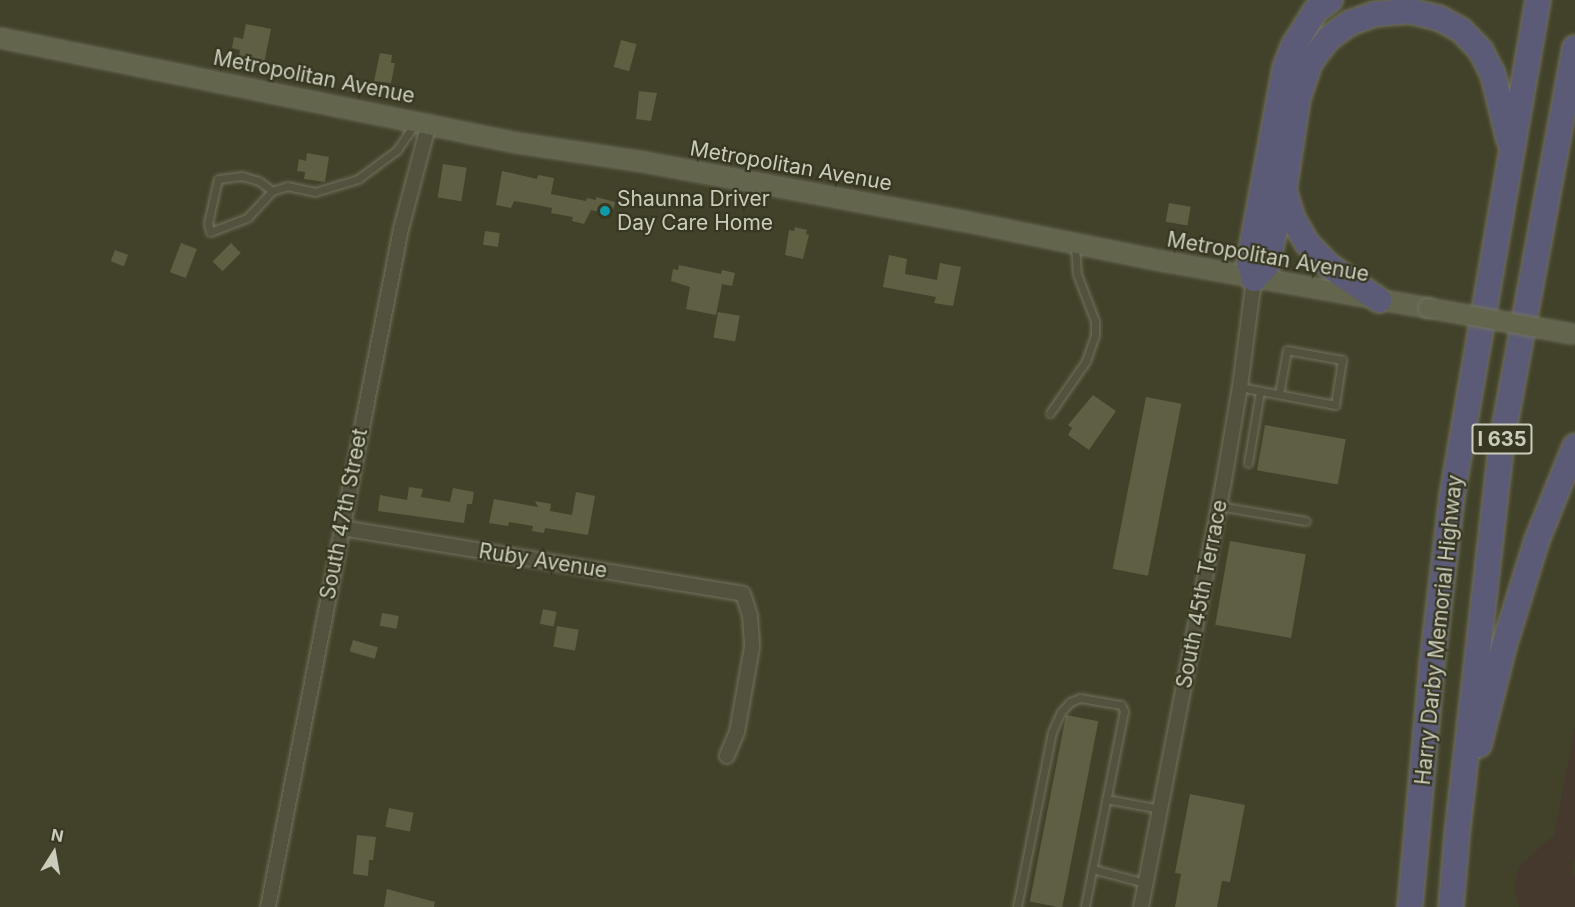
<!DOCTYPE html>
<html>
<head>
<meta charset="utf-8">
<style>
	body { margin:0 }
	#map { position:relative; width:1575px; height:907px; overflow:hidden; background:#42422a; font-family:Inter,sans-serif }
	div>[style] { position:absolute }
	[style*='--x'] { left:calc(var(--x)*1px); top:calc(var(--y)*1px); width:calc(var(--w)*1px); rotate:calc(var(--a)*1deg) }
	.green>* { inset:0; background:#45392e }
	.building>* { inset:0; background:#5f5f44; transform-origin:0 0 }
	.roads { filter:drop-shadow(0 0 2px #72725f) drop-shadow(0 0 2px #72725f) }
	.service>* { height:7px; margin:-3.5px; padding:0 3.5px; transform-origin:3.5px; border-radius:3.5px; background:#52523e }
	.minor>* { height:14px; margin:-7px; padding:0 7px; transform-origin:7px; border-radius:7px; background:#52523e }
	.secondary>* { height:18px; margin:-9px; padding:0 9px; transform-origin:9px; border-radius:9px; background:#63654c }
	.motorway>* { height:24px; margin:-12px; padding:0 12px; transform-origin:12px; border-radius:12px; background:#5c5b77 }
	.bridges { filter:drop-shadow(0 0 2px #72725f) drop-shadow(0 0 2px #72725f) }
	.secondary-bridge>* { height:18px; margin:-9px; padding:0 9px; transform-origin:9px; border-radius:9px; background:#63654c }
	.dots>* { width:16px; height:16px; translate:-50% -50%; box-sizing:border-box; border:3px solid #373722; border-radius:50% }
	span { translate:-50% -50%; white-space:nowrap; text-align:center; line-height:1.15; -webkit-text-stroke:4.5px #373722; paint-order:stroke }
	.shield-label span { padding:2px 4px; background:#373722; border:2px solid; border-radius:4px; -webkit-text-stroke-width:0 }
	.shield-label { font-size:20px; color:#cbccbb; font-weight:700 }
	.street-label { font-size:21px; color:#cbccbb }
	.poi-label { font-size:21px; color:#cbccbb }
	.left { translate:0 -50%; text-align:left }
	.north { position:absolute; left:24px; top:823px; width:60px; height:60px; -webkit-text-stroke:4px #373722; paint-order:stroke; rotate:11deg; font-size:16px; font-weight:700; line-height:24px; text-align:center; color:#cbccbb }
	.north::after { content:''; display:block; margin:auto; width:21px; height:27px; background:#cbccbb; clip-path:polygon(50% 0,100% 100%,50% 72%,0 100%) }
</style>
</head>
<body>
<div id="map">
	<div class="green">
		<i style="clip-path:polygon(1575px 726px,1575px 855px,1571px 875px,1575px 876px,1575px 907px,1519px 907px,1514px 888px,1519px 866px,1554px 835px)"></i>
	</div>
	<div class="building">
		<i style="clip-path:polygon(246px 24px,271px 29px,263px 68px,238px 62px,240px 50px,232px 48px,234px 37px,243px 39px)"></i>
		<i style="left:621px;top:40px;width:16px;height:28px;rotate:15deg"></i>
		<i style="clip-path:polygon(380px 53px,392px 55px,391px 63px,395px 63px,391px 83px,374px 81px)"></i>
		<i style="clip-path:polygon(639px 91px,657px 93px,651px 121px,636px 119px)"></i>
		<i style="clip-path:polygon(307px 153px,329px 157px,325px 182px,304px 179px,305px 172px,297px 171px,299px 159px,306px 161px)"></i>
		<i style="left:443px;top:164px;width:24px;height:34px;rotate:9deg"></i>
		<i style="clip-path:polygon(502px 171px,537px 179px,538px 175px,554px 178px,551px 194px,586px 201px,587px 198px,596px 200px,596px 197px,615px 202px,612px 215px,591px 210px,584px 224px,572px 221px,573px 217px,551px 213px,552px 208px,537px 205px,514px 201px,511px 208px,496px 205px)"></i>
		<i style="left:1169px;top:203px;width:22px;height:19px;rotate:10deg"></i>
		<i style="clip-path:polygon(795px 227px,807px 230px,806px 234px,809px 235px,803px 259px,785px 255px,789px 230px,794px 231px)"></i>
		<i style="left:485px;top:231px;width:15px;height:14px;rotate:8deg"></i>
		<i style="left:181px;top:243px;width:17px;height:31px;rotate:21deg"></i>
		<i style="left:231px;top:243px;width:14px;height:26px;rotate:45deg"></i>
		<i style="left:115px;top:250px;width:14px;height:12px;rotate:21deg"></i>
		<i style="clip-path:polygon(889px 255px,907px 259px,905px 274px,937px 280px,940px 263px,961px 267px,953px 306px,934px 303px,936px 297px,883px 287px)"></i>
		<i style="clip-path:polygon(679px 265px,721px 274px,722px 270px,735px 273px,732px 286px,722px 284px,716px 315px,686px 309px,690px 287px,671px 281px,673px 269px,678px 270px)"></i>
		<i style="left:718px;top:312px;width:22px;height:26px;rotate:10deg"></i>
		<i style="clip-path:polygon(1093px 395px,1116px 411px,1089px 450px,1068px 435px,1072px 428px,1068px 425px)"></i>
		<i style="left:1146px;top:397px;width:36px;height:175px;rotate:11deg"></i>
		<i style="left:1265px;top:425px;width:82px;height:46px;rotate:10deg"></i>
		<i style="clip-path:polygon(409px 487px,423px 489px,421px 497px,450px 502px,453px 488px,474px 492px,472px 504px,467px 504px,464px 523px,378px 511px,380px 495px,407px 500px)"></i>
		<i style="clip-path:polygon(576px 492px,595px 496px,588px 535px,545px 528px,544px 533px,532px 531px,533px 526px,509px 522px,508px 526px,489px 523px,494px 499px,538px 507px,535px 501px,551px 504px,550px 511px,572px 515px)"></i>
		<i style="left:1230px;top:541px;width:77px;height:85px;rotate:10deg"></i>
		<i style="left:543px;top:609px;width:14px;height:15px;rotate:12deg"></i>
		<i style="left:382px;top:613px;width:17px;height:13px;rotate:10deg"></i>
		<i style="left:557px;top:626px;width:22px;height:21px;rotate:10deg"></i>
		<i style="left:353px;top:640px;width:26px;height:12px;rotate:16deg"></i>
		<i style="left:1066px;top:715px;width:33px;height:190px;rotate:11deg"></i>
		<i style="clip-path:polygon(1190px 794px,1245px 805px,1230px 882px,1222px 881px,1217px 907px,1175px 907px,1181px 874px,1175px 873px)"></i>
		<i style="left:389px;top:808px;width:25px;height:19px;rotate:11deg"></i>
		<i style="clip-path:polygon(357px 835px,376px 837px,373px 860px,369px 860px,368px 876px,353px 874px)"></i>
		<i style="clip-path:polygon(387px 889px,435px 902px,434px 907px,384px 907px)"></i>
	</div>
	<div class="roads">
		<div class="service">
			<i style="--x:272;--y:191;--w:16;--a:-142"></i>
			<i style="--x:259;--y:181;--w:18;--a:-164"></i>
			<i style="--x:242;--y:176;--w:24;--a:173"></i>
			<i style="--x:218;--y:179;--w:45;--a:102.8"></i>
			<i style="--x:208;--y:223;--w:9;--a:77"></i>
			<i style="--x:210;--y:232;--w:40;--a:-21"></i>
			<i style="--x:247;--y:218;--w:37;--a:-47"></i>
			<i style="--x:272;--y:191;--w:16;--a:-18"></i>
			<i style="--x:287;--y:186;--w:29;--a:12"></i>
			<i style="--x:315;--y:192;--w:45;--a:-16.8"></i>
			<i style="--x:358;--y:179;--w:49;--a:-36.6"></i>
			<i style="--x:397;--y:150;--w:32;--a:-56"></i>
			<i style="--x:1240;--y:387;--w:97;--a:10.7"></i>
			<i style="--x:1335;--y:405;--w:46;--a:-81.2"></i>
			<i style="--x:1342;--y:360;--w:56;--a:-169.7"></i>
			<i style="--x:1287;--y:350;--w:45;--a:100.3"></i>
			<i style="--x:1050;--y:413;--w:63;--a:-55.3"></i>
			<i style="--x:1086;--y:361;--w:28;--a:-71"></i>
			<i style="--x:1095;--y:335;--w:14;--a:-90"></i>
			<i style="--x:1095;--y:321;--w:50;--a:-111"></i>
			<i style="--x:1077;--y:274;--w:30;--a:-94"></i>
			<i style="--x:1248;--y:463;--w:73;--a:-80.5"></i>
			<i style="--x:1219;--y:506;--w:88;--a:9.8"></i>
			<i style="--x:1106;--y:799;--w:55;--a:10.5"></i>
			<i style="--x:1093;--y:869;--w:54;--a:15.1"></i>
			<i style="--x:1017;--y:907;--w:178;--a:-78.7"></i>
			<i style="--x:1052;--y:732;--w:22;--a:-66"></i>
			<i style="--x:1061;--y:712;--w:13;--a:-48"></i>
			<i style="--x:1070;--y:702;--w:11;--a:-22"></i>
			<i style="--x:1080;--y:698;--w:42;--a:9.7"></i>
			<i style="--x:1121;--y:705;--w:7;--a:63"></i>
			<i style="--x:1124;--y:711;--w:200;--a:101.3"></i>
		</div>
		<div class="minor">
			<i style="--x:342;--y:528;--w:406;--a:9.3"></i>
			<i style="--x:743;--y:594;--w:23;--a:72"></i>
			<i style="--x:750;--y:616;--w:31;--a:86"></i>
			<i style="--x:752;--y:647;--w:86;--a:100"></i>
			<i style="--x:737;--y:732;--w:26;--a:113"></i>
			<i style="--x:268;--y:907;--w:691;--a:-78.9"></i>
			<i style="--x:401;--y:229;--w:110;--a:-75.2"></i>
			<i style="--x:1141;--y:907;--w:429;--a:-79"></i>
			<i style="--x:1223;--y:486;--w:100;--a:-80.3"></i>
			<i style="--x:1240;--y:387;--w:109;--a:-82.6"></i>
		</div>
		<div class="secondary">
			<i style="--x:0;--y:38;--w:528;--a:11.48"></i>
			<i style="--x:517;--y:143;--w:128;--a:8.5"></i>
			<i style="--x:644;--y:162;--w:324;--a:10.5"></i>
			<i style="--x:963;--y:221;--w:208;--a:11.4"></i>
			<i style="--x:1167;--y:262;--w:265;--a:10"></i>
		</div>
		<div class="motorway">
			<i style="--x:1284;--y:190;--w:30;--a:73"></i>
			<i style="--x:1293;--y:219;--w:28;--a:60"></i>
			<i style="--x:1307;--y:243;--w:30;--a:46"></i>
			<i style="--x:1328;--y:265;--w:62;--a:34.5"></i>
			<i style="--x:1254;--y:279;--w:19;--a:-47"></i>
			<i style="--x:1267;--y:265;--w:77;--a:-77.2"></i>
			<i style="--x:1284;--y:190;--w:93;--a:-81.3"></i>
			<i style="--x:1298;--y:98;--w:39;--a:-71"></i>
			<i style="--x:1311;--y:61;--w:29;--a:-52"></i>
			<i style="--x:1329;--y:38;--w:26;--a:-36"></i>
			<i style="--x:1350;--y:23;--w:27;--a:-20"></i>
			<i style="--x:1375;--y:14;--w:35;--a:-5"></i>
			<i style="--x:1410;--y:11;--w:30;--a:14"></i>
			<i style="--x:1439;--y:18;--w:25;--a:29"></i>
			<i style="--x:1461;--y:30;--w:29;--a:46"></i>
			<i style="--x:1481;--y:51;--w:27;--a:63"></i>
			<i style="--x:1493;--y:75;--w:67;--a:76.2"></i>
			<i style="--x:1254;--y:279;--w:18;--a:-106"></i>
			<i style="--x:1249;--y:262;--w:197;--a:-79.5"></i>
			<i style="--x:1285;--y:68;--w:25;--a:-69"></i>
			<i style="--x:1294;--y:45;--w:40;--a:-58"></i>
			<i style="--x:1315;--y:11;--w:19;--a:-36"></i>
			<i style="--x:1479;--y:745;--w:102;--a:-75.8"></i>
			<i style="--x:1504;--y:646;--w:111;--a:-72.7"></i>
			<i style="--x:1537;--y:540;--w:101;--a:-68"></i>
			<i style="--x:1410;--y:907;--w:244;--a:-84.8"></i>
			<i style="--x:1432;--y:664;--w:169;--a:-83.2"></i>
			<i style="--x:1452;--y:496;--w:503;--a:-80.16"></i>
			<i style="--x:1451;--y:907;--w:72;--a:-85.2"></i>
			<i style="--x:1457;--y:835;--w:391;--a:-83.5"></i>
			<i style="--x:1501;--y:446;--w:405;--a:-79.5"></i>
		</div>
	</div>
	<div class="bridges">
		<div class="secondary-bridge">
			<i style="--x:1428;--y:308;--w:146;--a:10.2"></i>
		</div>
	</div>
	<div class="dots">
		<i style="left:605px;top:211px;background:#0f9aa8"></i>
	</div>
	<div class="shield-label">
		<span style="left:1502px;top:439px">I 635</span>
	</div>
	<div class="street-label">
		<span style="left:314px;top:77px;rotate:11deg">Metropolitan Avenue</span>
		<span style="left:791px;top:166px;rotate:10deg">Metropolitan Avenue</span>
		<span style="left:1268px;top:257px;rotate:10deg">Metropolitan Avenue</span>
		<span style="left:344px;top:514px;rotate:-79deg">South 47th Street</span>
		<span style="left:543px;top:561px;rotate:9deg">Ruby Avenue</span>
		<span style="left:1202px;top:594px;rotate:-79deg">South 45th Terrace</span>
		<span style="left:1439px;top:630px;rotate:-84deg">Harry Darby Memorial Highway</span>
	</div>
	<div class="poi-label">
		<span class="left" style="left:617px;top:211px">Shaunna Driver<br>Day Care Home</span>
	</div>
	<div class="north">N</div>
</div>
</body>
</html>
